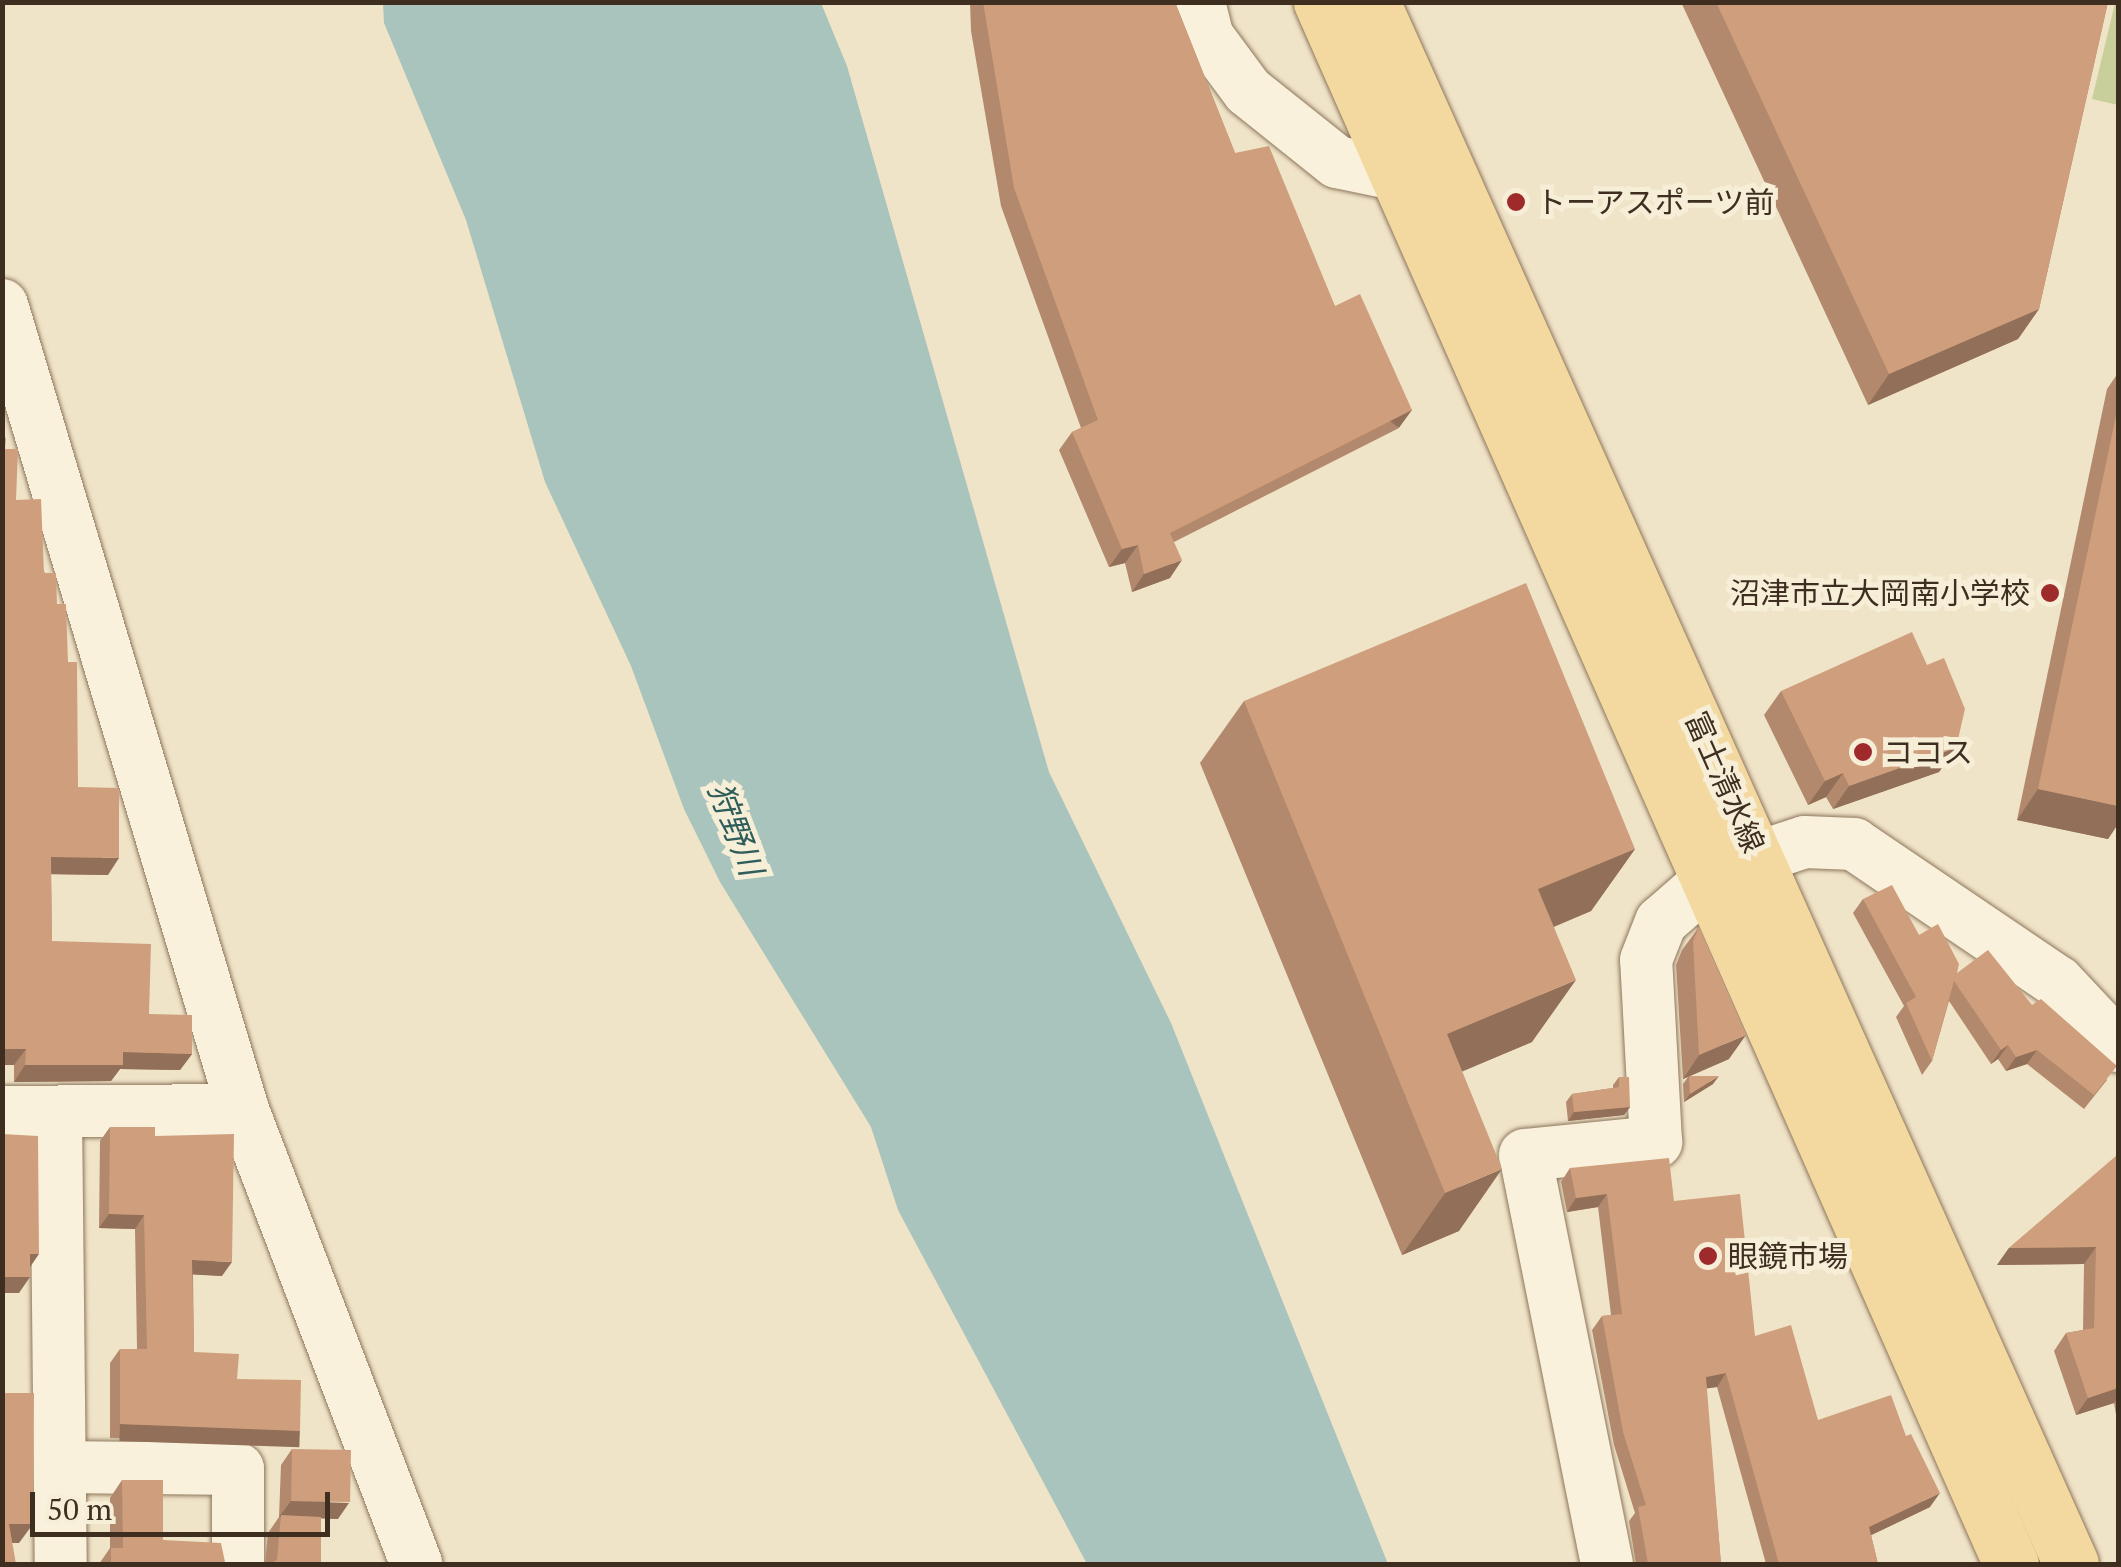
<!DOCTYPE html>
<html>
<head>
<meta charset="utf-8">
<style>
	body { margin:0 }
	#map { position:relative; width:2121px; height:1567px; overflow:hidden; background:#f0e4c8; font-family:"PT Serif","Noto Sans JP",serif }
	div>[style] { position:absolute }
	[style*='--x'] { left:calc(var(--x)*1px); top:calc(var(--y)*1px); width:calc(var(--w)*1px); rotate:calc(var(--a)*1deg) }
	.green>* { inset:0; background:#c9cf9b }
	.water>* { inset:0; background:#a9c4bc }
	.roads { filter:drop-shadow(0 0 2px #8d765c) drop-shadow(0 0 2px #8d765c) }
	.minor>* { height:52px; margin:-26px; padding:0 26px; transform-origin:26px; border-radius:26px; background:#faf1dc }
	.major>* { height:55px; margin:-27.5px; padding:0 27.5px; transform-origin:27.5px; border-radius:27.5px; background:#f3d9a0 }
	.wall>* { inset:0; background:#b2896c }
	.shaded-wall>* { inset:0; background:#916f58; transform-origin:0 0 }
	.building>* { inset:0; background:#cf9f7d; transform-origin:0 0 }
	.dots>* { width:28px; height:28px; translate:-50% -50%; box-sizing:border-box; border:5px solid #f7eed8; border-radius:50% }
	span { translate:-50% -50%; white-space:nowrap; text-align:center; line-height:1.15; -webkit-text-stroke:10px #f7eed8; paint-order:stroke }
	.poi-label { font-size:30px; color:#3d2e20 }
	.left { translate:0 -50%; text-align:left }
	.right { translate:-100% -50%; text-align:right }
	.street-label { font-size:30px; color:#3d2e20 }
	.water-label { font-size:32px; color:#2f5d5a; font-style:italic }
	.frame { position:absolute; inset:0; border:5px solid #3d2e20; pointer-events:none }
	.scale { position:absolute; left:30px; top:1492px; width:300px; height:45px; box-sizing:border-box; border:5px solid #3d2e20; border-top:0; padding-left:12px; font-size:30px; line-height:35px; white-space:nowrap; color:#3d2e20; -webkit-text-stroke:8px #f7eed8; paint-order:stroke }
</style>
</head>
<body>
<div id="map">
	<div class="green">
		<i style="clip-path:polygon(2115px 3px,2118px 3px,2118px 105px,2092px 99px)"></i>
	</div>
	<div class="water">
		<i style="clip-path:polygon(383px 3px,821px 3px,847px 66px,1049px 772px,1171px 1023px,1388px 1564px,1087px 1564px,898px 1210px,871px 1127px,720px 882px,684px 809px,631px 666px,545px 482px,466px 220px,384px 23px)"></i>
	</div>
	<div class="roads">
		<div class="minor">
			<i style="--x:1199;--y:2;--w:36;--a:76"></i>
			<i style="--x:1208;--y:37;--w:67;--a:53.5"></i>
			<i style="--x:1248;--y:91;--w:114;--a:38.6"></i>
			<i style="--x:1337;--y:162;--w:59;--a:11.7"></i>
			<i style="--x:2;--y:305;--w:840;--a:73.33"></i>
			<i style="--x:243;--y:1110;--w:486;--a:69.1"></i>
			<i style="--x:2;--y:1112;--w:241;--a:-0.5"></i>
			<i style="--x:56;--y:1112;--w:452;--a:89.4"></i>
			<i style="--x:60;--y:1467;--w:178;--a:0.6"></i>
			<i style="--x:238;--y:1469;--w:95;--a:90"></i>
			<i style="--x:1607;--y:1564;--w:417;--a:-101.3"></i>
			<i style="--x:1525;--y:1155;--w:132;--a:-5.7"></i>
			<i style="--x:1656;--y:1142;--w:182;--a:-93.1"></i>
			<i style="--x:1646;--y:960;--w:41;--a:-68.5"></i>
			<i style="--x:1661;--y:922;--w:62;--a:-41.1"></i>
			<i style="--x:1708;--y:881;--w:56;--a:-25.2"></i>
			<i style="--x:1759;--y:857;--w:48;--a:-18.1"></i>
			<i style="--x:1805;--y:842;--w:49;--a:2.3"></i>
			<i style="--x:1854;--y:844;--w:246;--a:34.1"></i>
			<i style="--x:2058;--y:982;--w:88;--a:46.8"></i>
		</div>
		<div class="major">
			<i style="--x:1321;--y:2;--w:1708;--a:66.17"></i>
			<i style="--x:1372;--y:2;--w:1711;--a:65.89"></i>
		</div>
	</div>
	<div class="wall">
		<i style="clip-path:polygon(970px 2px,1175px 2px,1235px 153px,1335px 306px,1399px 428px,1174px 542px,1170px 578px,1132px 592px,1125px 563px,1109px 567px,1059px 450px,1072px 432px,1081px 428px,1001px 206px,971px 31px)"></i>
		<i style="clip-path:polygon(1681px 2px,2108px 2px,2039px 309px,2018px 339px,1868px 405px)"></i>
		<i style="clip-path:polygon(2118px 373px,2118px 824px,2108px 839px,2017px 820px,2107px 389px)"></i>
		<i style="clip-path:polygon(2px 437px,16px 500px,57px 604px,68px 662px,78px 787px,108px 875px,51px 874px,52px 941px,149px 1014px,192px 1054px,180px 1070px,120px 1069px,111px 1081px,14px 1082px,14px 1065px,2px 1065px)"></i>
		<i style="clip-path:polygon(1781px 691px,1956px 748px,1939px 772px,1833px 809px,1826px 797px,1808px 805px,1764px 715px)"></i>
		<i style="clip-path:polygon(1244px 701px,1635px 849px,1591px 911px,1554px 927px,1532px 1042px,1462px 1071px,1459px 1231px,1402px 1255px,1200px 763px)"></i>
		<i style="clip-path:polygon(1863px 899px,1919px 935px,1957px 973px,2032px 1005px,2107px 1080px,2084px 1109px,2027px 1064px,2006px 1071px,1998px 1059px,1991px 1064px,1949px 1001px,1932px 1061px,1922px 1075px,1896px 1017px,1904px 1006px,1853px 913px)"></i>
		<i style="clip-path:polygon(1699px 927px,1729px 1059px,1690px 1076px,1713px 1084px,1684px 1102px,1683px 1084px,1688px 1077px,1683px 1079px,1676px 965px,1682px 950px)"></i>
		<i style="clip-path:polygon(1619px 1077px,1630px 1107px,1624px 1115px,1568px 1121px,1566px 1102px,1572px 1094px,1613px 1088px,1613px 1085px)"></i>
		<i style="clip-path:polygon(110px 1127px,155px 1136px,222px 1276px,193px 1274px,194px 1352px,237px 1379px,290px 1445px,110px 1438px,110px 1363px,120px 1349px,137px 1349px,135px 1229px,99px 1228px,100px 1141px)"></i>
		<i style="clip-path:polygon(2118px 1155px,2118px 1426px,2114px 1403px,2076px 1415px,2054px 1351px,2066px 1333px,2083px 1330px,2084px 1264px,1997px 1265px,2009px 1248px)"></i>
		<i style="clip-path:polygon(1570px 1168px,1674px 1201px,1755px 1336px,1818px 1420px,1930px 1507px,1871px 1535px,1878px 1564px,1766px 1564px,1717px 1387px,1706px 1388px,1721px 1564px,1636px 1564px,1629px 1521px,1635px 1513px,1614px 1445px,1592px 1330px,1602px 1316px,1611px 1315px,1598px 1207px,1567px 1212px,1561px 1182px)"></i>
		<i style="clip-path:polygon(292px 1449px,338px 1519px,321px 1518px,321px 1564px,265px 1564px,268px 1533px,279px 1517px,281px 1465px)"></i>
		<i style="clip-path:polygon(122px 1480px,163px 1540px,230px 1564px,99px 1564px,110px 1548px,110px 1498px)"></i>
	</div>
	<div class="shaded-wall">
		<i style="clip-path:polygon(2039px 309px,2018px 339px,1868px 405px,1889px 374px)"></i>
		<i style="left:1412px;top:410px;width:22px;height:271px;rotate:126deg"></i>
		<i style="clip-path:polygon(1138px 545px,1125px 563px,1109px 567px,1122px 549px)"></i>
		<i style="clip-path:polygon(1182px 560px,1170px 578px,1132px 592px,1144px 574px)"></i>
		<i style="clip-path:polygon(1956px 748px,1939px 772px,1833px 809px,1849px 786px)"></i>
		<i style="clip-path:polygon(1843px 773px,1826px 797px,1808px 805px,1825px 781px)"></i>
		<i style="clip-path:polygon(2038px 789px,2118px 806px,2118px 824px,2108px 839px,2017px 820px)"></i>
		<i style="clip-path:polygon(1635px 849px,1591px 911px,1495px 951px,1538px 889px)"></i>
		<i style="clip-path:polygon(51px 857px,119px 858px,108px 875px,39px 874px)"></i>
		<i style="clip-path:polygon(1576px 980px,1532px 1042px,1404px 1096px,1447px 1034px)"></i>
		<i style="clip-path:polygon(1746px 1035px,1729px 1059px,1683px 1079px,1699px 1055px)"></i>
		<i style="clip-path:polygon(2008px 1045px,1998px 1059px,1991px 1064px,2001px 1050px)"></i>
		<i style="clip-path:polygon(2px 1049px,26px 1049px,14px 1065px,2px 1065px)"></i>
		<i style="clip-path:polygon(2037px 1050px,2027px 1064px,2006px 1071px,2016px 1057px)"></i>
		<i style="clip-path:polygon(123px 1052px,192px 1054px,180px 1070px,120px 1069px,111px 1081px,14px 1082px,25px 1065px)"></i>
		<i style="clip-path:polygon(1719px 1076px,1713px 1084px,1684px 1102px,1690px 1094px)"></i>
		<i style="clip-path:polygon(1630px 1107px,1624px 1115px,1568px 1121px,1574px 1112px)"></i>
		<i style="clip-path:polygon(1502px 1169px,1459px 1231px,1402px 1255px,1445px 1193px)"></i>
		<i style="clip-path:polygon(1607px 1194px,1598px 1207px,1567px 1212px,1576px 1198px)"></i>
		<i style="clip-path:polygon(109px 1214px,144px 1215px,135px 1229px,99px 1228px)"></i>
		<i style="clip-path:polygon(2096px 1247px,2084px 1264px,1997px 1265px,2009px 1248px)"></i>
		<i style="clip-path:polygon(30px 1254px,39px 1254px,28px 1270px)"></i>
		<i style="clip-path:polygon(192px 1260px,232px 1262px,222px 1276px,183px 1274px)"></i>
		<i style="clip-path:polygon(2px 1277px,30px 1277px,19px 1293px,2px 1293px)"></i>
		<i style="clip-path:polygon(1726px 1373px,1717px 1387px,1696px 1390px,1706px 1377px)"></i>
		<i style="clip-path:polygon(2118px 1388px,2118px 1397px,2114px 1403px,2076px 1415px,2088px 1398px)"></i>
		<i style="left:120px;top:1424px;width:180px;height:17px;rotate:2deg"></i>
		<i style="clip-path:polygon(1940px 1493px,1930px 1507px,1859px 1541px,1869px 1527px)"></i>
		<i style="clip-path:polygon(291px 1501px,349px 1503px,338px 1519px,279px 1517px)"></i>
		<i style="clip-path:polygon(9px 1524px,33px 1524px,19px 1543px,2px 1543px)"></i>
	</div>
	<div class="building">
		<i style="clip-path:polygon(983px 2px,1175px 2px,1235px 153px,1269px 146px,1335px 306px,1360px 294px,1412px 410px,1170px 533px,1182px 560px,1144px 574px,1138px 545px,1122px 549px,1072px 432px,1098px 420px,1014px 188px)"></i>
		<i style="clip-path:polygon(1716px 2px,2108px 2px,2039px 309px,1889px 374px)"></i>
		<i style="clip-path:polygon(2118px 406px,2118px 806px,2038px 789px)"></i>
		<i style="clip-path:polygon(2px 437px,6px 438px,5px 449px,18px 449px,16px 500px,41px 499px,44px 573px,56px 573px,57px 604px,66px 604px,68px 662px,77px 662px,78px 787px,119px 788px,119px 858px,51px 857px,52px 941px,151px 944px,149px 1014px,192px 1015px,192px 1054px,123px 1052px,123px 1065px,25px 1065px,26px 1049px,2px 1049px)"></i>
		<i style="clip-path:polygon(1526px 583px,1635px 849px,1538px 889px,1576px 980px,1447px 1034px,1502px 1169px,1445px 1193px,1244px 701px)"></i>
		<i style="clip-path:polygon(1912px 632px,1927px 665px,1944px 658px,1965px 709px,1956px 748px,1849px 786px,1843px 773px,1825px 781px,1781px 691px)"></i>
		<i style="clip-path:polygon(1892px 885px,1919px 935px,1938px 924px,1959px 964px,1957px 973px,1988px 950px,2032px 1005px,2041px 999px,2117px 1066px,2094px 1095px,2037px 1050px,2016px 1057px,2008px 1045px,2001px 1050px,1954px 981px,1932px 1061px,1906px 1003px,1916px 997px,1863px 899px)"></i>
		<i style="clip-path:polygon(1699px 927px,1746px 1035px,1699px 1055px,1693px 941px)"></i>
		<i style="clip-path:polygon(1689px 1076px,1719px 1076px,1690px 1094px)"></i>
		<i style="clip-path:polygon(1619px 1077px,1629px 1077px,1630px 1107px,1574px 1112px,1572px 1094px,1619px 1087px)"></i>
		<i style="clip-path:polygon(110px 1127px,155px 1127px,155px 1136px,234px 1134px,232px 1262px,192px 1260px,194px 1352px,239px 1354px,237px 1379px,301px 1380px,300px 1431px,120px 1424px,120px 1349px,147px 1349px,144px 1215px,109px 1214px)"></i>
		<i style="clip-path:polygon(2px 1134px,38px 1136px,39px 1254px,30px 1254px,30px 1277px,2px 1277px)"></i>
		<i style="clip-path:polygon(2117px 1155px,2118px 1388px,2088px 1398px,2066px 1333px,2094px 1328px,2096px 1247px,2009px 1248px)"></i>
		<i style="clip-path:polygon(1669px 1158px,1674px 1201px,1740px 1194px,1755px 1336px,1791px 1325px,1818px 1420px,1891px 1395px,1906px 1436px,1911px 1434px,1940px 1493px,1869px 1527px,1878px 1564px,1779px 1564px,1726px 1373px,1706px 1377px,1721px 1564px,1648px 1564px,1638px 1507px,1646px 1505px,1623px 1432px,1602px 1316px,1622px 1314px,1607px 1194px,1576px 1198px,1570px 1168px)"></i>
		<i style="clip-path:polygon(2px 1393px,34px 1393px,33px 1524px,9px 1524px,16px 1564px,2px 1564px)"></i>
		<i style="left:292px;top:1449px;width:59px;height:52px;rotate:1deg"></i>
		<i style="clip-path:polygon(122px 1480px,163px 1480px,163px 1540px,221px 1543px,225px 1562px,230px 1564px,111px 1564px,111px 1548px,123px 1548px)"></i>
		<i style="clip-path:polygon(281px 1515px,321px 1517px,321px 1564px,269px 1564px,277px 1560px)"></i>
	</div>
	<div class="dots">
		<i style="left:1516px;top:202px;background:#9e2a2b"></i>
		<i style="left:2050px;top:593px;background:#9e2a2b"></i>
		<i style="left:1863px;top:752px;background:#9e2a2b"></i>
		<i style="left:1708px;top:1256px;background:#9e2a2b"></i>
	</div>
	<div class="poi-label">
		<span class="left" style="left:1536px;top:202px">トーアスポーツ前</span>
		<span class="right" style="left:2030px;top:593px">沼津市立大岡南小学校</span>
		<span class="left" style="left:1883px;top:752px">ココス</span>
		<span class="left" style="left:1728px;top:1256px">眼鏡市場</span>
	</div>
	<div class="street-label">
		<span style="left:1725px;top:782px;rotate:66deg">富士清水線</span>
	</div>
	<div class="water-label">
		<span style="left:736px;top:829px;rotate:69deg">狩野川</span>
	</div>
	<div class="frame"></div>
	<div class="scale">50 m</div>
</div>
</body>
</html>
